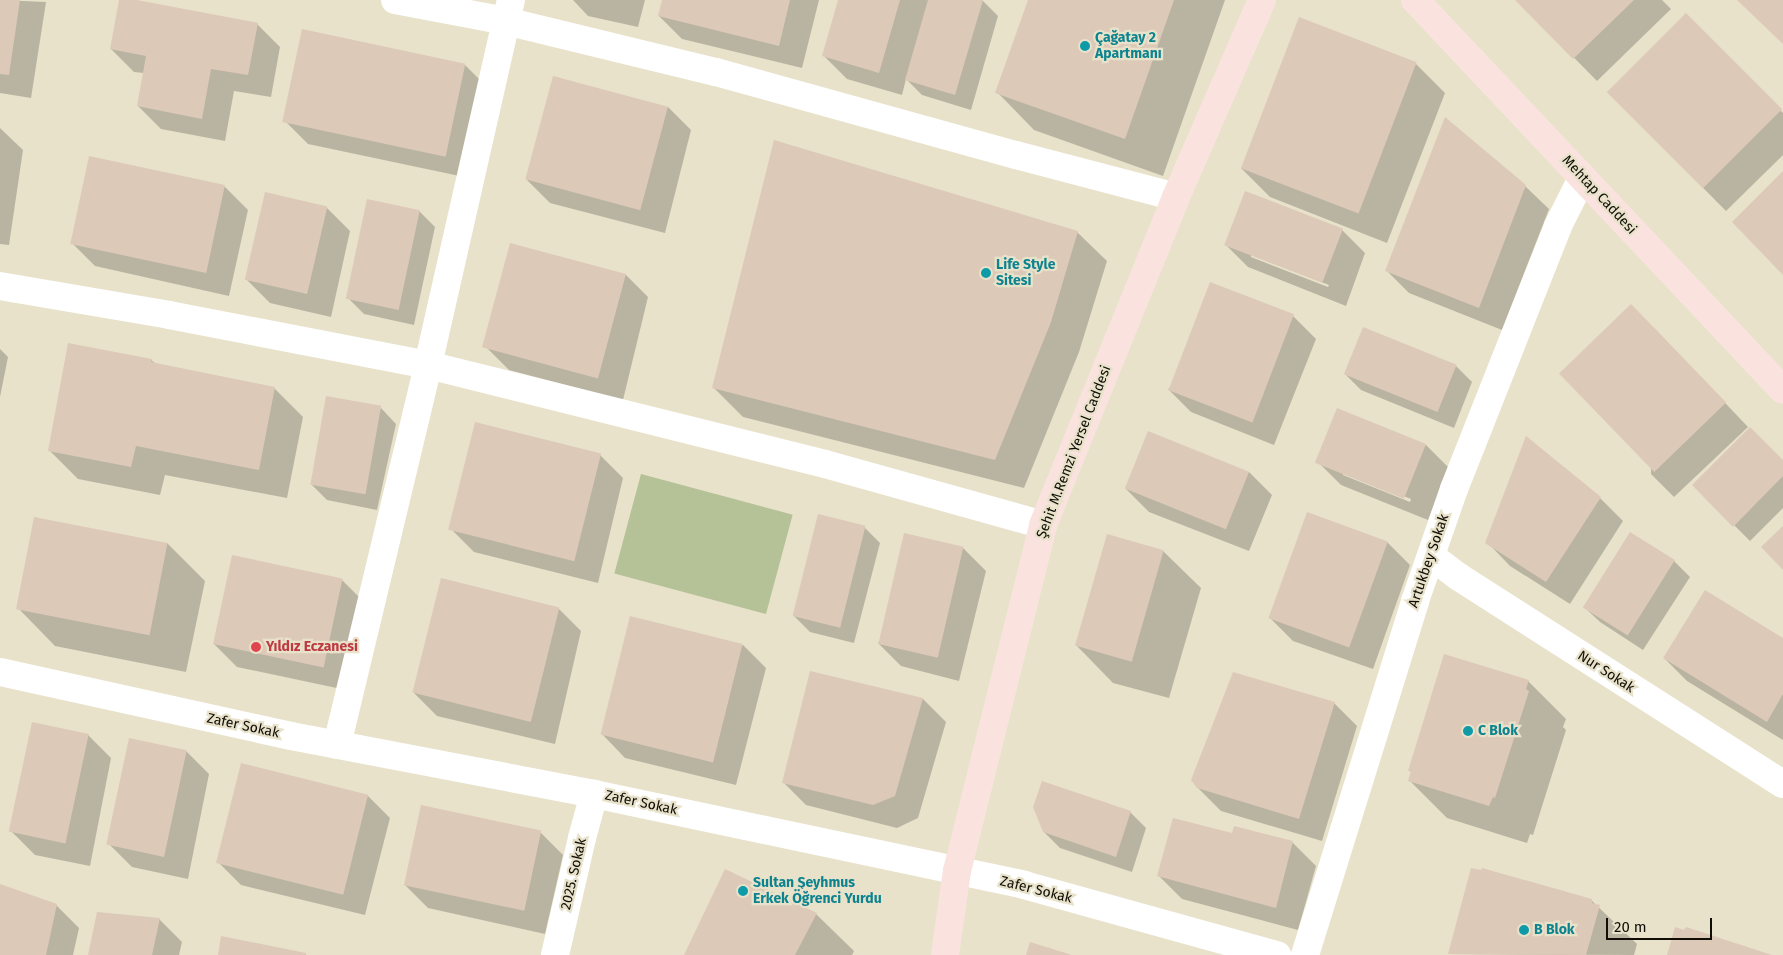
<!DOCTYPE html>
<html>
<head>
<meta charset="utf-8">
<style>
	body { margin:0 }
	#map { position:relative; width:1783px; height:955px; overflow:hidden; background:#e8e2ca; font-family:"Fira Sans",sans-serif }
	div>[style] { position:absolute }
	[style*='--x'] { left:calc(var(--x)*1px); top:calc(var(--y)*1px); width:calc(var(--w)*1px); rotate:calc(var(--a)*1deg) }
	.green>* { inset:0; background:#b5c196; transform-origin:0 0 }
	.shadow>* { inset:0; background:#0003 }
	.building>* { inset:0; background:#ddc9b8; transform-origin:0 0 }
	.street>* { height:28px; margin:-14px; padding:0 14px; transform-origin:14px; border-radius:14px; background:#fff }
	.secondary>* { height:28px; margin:-14px; padding:0 14px; transform-origin:14px; border-radius:14px; background:#fae3df }
	.dots>* { width:14px; height:14px; translate:-50% -50%; box-sizing:border-box; border:2px solid #e8e2ca; border-radius:50% }
	span { translate:-50% -50%; white-space:nowrap; text-align:center; line-height:1.15; -webkit-text-stroke:4.5px #e8e2ca; paint-order:stroke }
	.culture-label { font-size:14px; color:#0d838f; font-weight:700 }
	.left { translate:0 -50%; text-align:left }
	.street-label { font-size:14px; color:#0f0d06 }
	.health-label { font-size:14px; color:#be3a42; font-weight:700 }
	.scale { position:absolute; left:1606px; top:918px; width:106px; height:22px; box-sizing:border-box; border:2px solid #0f0d06; border-top:0; padding-left:6px; font-size:15px; line-height:18px; white-space:nowrap; color:#0f0d06; -webkit-text-stroke:4px #e8e2ca; paint-order:stroke }
</style>
</head>
<body>
<div id="map">
	<div class="green">
		<i style="left:641px;top:474px;width:157px;height:103px;rotate:15deg"></i>
	</div>
	<div class="shadow">
		<i style="clip-path:polygon(0 0,46px 2px,31px 98px,0 93px)"></i>
		<i style="clip-path:polygon(120px 0,257px 24px,280px 47px,271px 97px,234px 91px,225px 141px,161px 129px,138px 106px,144px 73px,134px 72px,111px 49px)"></i>
		<i style="clip-path:polygon(573px 0,645px 0,638px 27px,588px 16px)"></i>
		<i style="clip-path:polygon(663px 0,819px 0,802px 68px,682px 39px,659px 16px)"></i>
		<i style="clip-path:polygon(840px 0,982px 0,998px 16px,971px 110px,922px 95px,906px 79px,902px 95px,847px 79px,824px 56px)"></i>
		<i style="clip-path:polygon(1029px 0,1225px 0,1163px 176px,1034px 130px,997px 92px)"></i>
		<i style="clip-path:polygon(1517px 0,1662px 0,1671px 9px,1597px 81px)"></i>
		<i style="clip-path:polygon(1686px 14px,1783px 113px,1783px 155px,1726px 211px,1608px 92px)"></i>
		<i style="clip-path:polygon(464px 64px,487px 87px,469px 178px,308px 144px,285px 121px)"></i>
		<i style="clip-path:polygon(1416px 64px,1445px 93px,1387px 243px,1270px 197px,1241px 168px)"></i>
		<i style="clip-path:polygon(668px 107px,691px 130px,665px 233px,550px 203px,527px 180px)"></i>
		<i style="clip-path:polygon(0 128px,23px 150px,9px 245px,0 244px)"></i>
		<i style="clip-path:polygon(90px 157px,225px 187px,248px 210px,229px 296px,95px 266px,72px 243px)"></i>
		<i style="clip-path:polygon(1525px 186px,1549px 209px,1502px 330px,1409px 293px,1386px 270px)"></i>
		<i style="clip-path:polygon(327px 208px,350px 231px,331px 317px,270px 303px,247px 280px)"></i>
		<i style="clip-path:polygon(419px 211px,435px 227px,414px 325px,364px 314px,348px 298px)"></i>
		<i style="clip-path:polygon(evenodd,1342px 230px,1365px 253px,1346px 306px,1248px 267px,1225px 244px,1342px 230px,1251px 254px,1329px 285px,1328px 287px,1251px 257px,1251px 254px)"></i>
		<i style="clip-path:polygon(1077px 232px,1107px 261px,1079px 352px,1024px 488px,743px 417px,714px 388px)"></i>
		<i style="clip-path:polygon(625px 274px,648px 297px,623px 400px,509px 370px,486px 347px)"></i>
		<i style="clip-path:polygon(1293px 316px,1316px 339px,1274px 445px,1191px 412px,1168px 389px)"></i>
		<i style="clip-path:polygon(1654px 328px,1748px 427px,1674px 497px,1651px 474px)"></i>
		<i style="clip-path:polygon(0 349px,8px 357px,0 397px)"></i>
		<i style="clip-path:polygon(151px 360px,156px 364px,274px 388px,303px 417px,287px 498px,165px 475px,160px 495px,78px 479px,49px 450px)"></i>
		<i style="clip-path:polygon(1456px 366px,1472px 382px,1454px 428px,1361px 390px,1345px 374px)"></i>
		<i style="clip-path:polygon(381px 408px,396px 424px,377px 510px,327px 500px,311px 484px)"></i>
		<i style="clip-path:polygon(evenodd,1426px 445px,1449px 468px,1428px 520px,1341px 485px,1318px 462px,1426px 445px,1343px 472px,1411px 499px,1410px 502px,1343px 475px,1343px 472px)"></i>
		<i style="clip-path:polygon(600px 455px,623px 478px,598px 583px,474px 552px,451px 529px)"></i>
		<i style="clip-path:polygon(1783px 462px,1783px 508px,1750px 541px,1694px 485px)"></i>
		<i style="clip-path:polygon(1249px 472px,1272px 495px,1249px 551px,1149px 512px,1126px 489px)"></i>
		<i style="clip-path:polygon(1600px 498px,1623px 521px,1570px 604px,1510px 566px,1487px 542px)"></i>
		<i style="clip-path:polygon(864px 527px,880px 543px,854px 643px,810px 632px,794px 616px)"></i>
		<i style="clip-path:polygon(1387px 542px,1410px 565px,1373px 669px,1293px 641px,1270px 618px)"></i>
		<i style="clip-path:polygon(167px 543px,205px 581px,186px 672px,55px 646px,18px 608px)"></i>
		<i style="clip-path:polygon(963px 548px,986px 571px,959px 681px,901px 666px,878px 643px)"></i>
		<i style="clip-path:polygon(1163px 551px,1201px 588px,1169px 698px,1113px 683px,1076px 645px)"></i>
		<i style="clip-path:polygon(233px 557px,342px 580px,365px 603px,346px 690px,237px 667px,214px 644px)"></i>
		<i style="clip-path:polygon(1674px 561px,1690px 577px,1643px 650px,1600px 622px,1584px 607px)"></i>
		<i style="clip-path:polygon(558px 608px,581px 631px,555px 744px,437px 716px,414px 693px)"></i>
		<i style="clip-path:polygon(1783px 639px,1783px 740px,1687px 681px,1664px 658px)"></i>
		<i style="clip-path:polygon(743px 645px,766px 668px,736px 785px,625px 758px,602px 734px)"></i>
		<i style="clip-path:polygon(1528px 681px,1566px 719px,1563px 727px,1566px 730px,1533px 835px,1530px 834px,1527px 843px,1447px 818px,1410px 781px,1412px 773px,1410px 771px)"></i>
		<i style="clip-path:polygon(923px 699px,946px 722px,918px 818px,897px 828px,806px 805px,783px 782px)"></i>
		<i style="clip-path:polygon(1334px 703px,1357px 726px,1322px 841px,1221px 811px,1198px 788px)"></i>
		<i style="clip-path:polygon(88px 735px,111px 758px,90px 866px,35px 855px,12px 832px)"></i>
		<i style="clip-path:polygon(186px 751px,209px 774px,188px 879px,132px 867px,109px 844px)"></i>
		<i style="clip-path:polygon(367px 795px,390px 818px,365px 915px,241px 885px,218px 862px)"></i>
		<i style="clip-path:polygon(1130px 812px,1146px 828px,1132px 872px,1060px 848px,1044px 832px)"></i>
		<i style="clip-path:polygon(1234px 828px,1293px 843px,1316px 866px,1298px 930px,1182px 899px,1159px 876px,1232px 835px)"></i>
		<i style="clip-path:polygon(540px 832px,563px 855px,545px 934px,428px 908px,405px 885px)"></i>
		<i style="clip-path:polygon(0 886px,56px 905px,79px 928px,73px 955px,0 955px)"></i>
		<i style="clip-path:polygon(1591px 900px,1637px 944px,1634px 955px,1450px 954px)"></i>
		<i style="clip-path:polygon(816px 914px,854px 951px,852px 955px,685px 955px)"></i>
		<i style="clip-path:polygon(159px 919px,182px 942px,179px 955px,89px 955px)"></i>
	</div>
	<div class="building">
		<i style="clip-path:polygon(0 0,20px 0,9px 75px,0 74px)"></i>
		<i style="clip-path:polygon(119px 0,137px 0,258px 23px,248px 75px,211px 69px,202px 119px,137px 106px,146px 56px,110px 49px)"></i>
		<i style="clip-path:polygon(662px 0,790px 0,779px 46px,658px 16px)"></i>
		<i style="clip-path:polygon(838px 0,900px 0,879px 73px,822px 56px)"></i>
		<i style="clip-path:polygon(928px 0,983px 0,955px 95px,905px 80px)"></i>
		<i style="clip-path:polygon(1028px 0,1174px 0,1125px 139px,995px 93px)"></i>
		<i style="clip-path:polygon(1515px 0,1634px 0,1573px 59px)"></i>
		<i style="clip-path:polygon(1737px 0,1783px 0,1783px 44px)"></i>
		<i style="left:1686px;top:13px;width:136px;height:112px;rotate:45deg"></i>
		<i style="left:1299px;top:17px;width:126px;height:162px;rotate:21deg"></i>
		<i style="left:302px;top:29px;width:167px;height:95px;rotate:12deg"></i>
		<i style="left:553px;top:76px;width:119px;height:107px;rotate:15deg"></i>
		<i style="clip-path:polygon(1445px 117px,1526px 185px,1479px 308px,1385px 271px)"></i>
		<i style="clip-path:polygon(774px 140px,1078px 231px,1051px 322px,995px 460px,712px 388px)"></i>
		<i style="left:89px;top:156px;width:139px;height:90px;rotate:12deg"></i>
		<i style="clip-path:polygon(1783px 171px,1783px 275px,1732px 222px)"></i>
		<i style="left:1245px;top:191px;width:105px;height:58px;rotate:21deg"></i>
		<i style="left:265px;top:192px;width:64px;height:90px;rotate:13deg"></i>
		<i style="left:367px;top:199px;width:54px;height:102px;rotate:12deg"></i>
		<i style="left:510px;top:243px;width:120px;height:108px;rotate:15deg"></i>
		<i style="left:1210px;top:282px;width:90px;height:116px;rotate:21deg"></i>
		<i style="left:1631px;top:304px;width:137px;height:100px;rotate:46deg"></i>
		<i style="left:1363px;top:327px;width:101px;height:51px;rotate:22deg"></i>
		<i style="clip-path:polygon(68px 343px,152px 359px,151px 362px,275px 387px,259px 470px,136px 446px,131px 467px,48px 451px)"></i>
		<i style="left:326px;top:396px;width:56px;height:90px;rotate:10deg"></i>
		<i style="left:1337px;top:408px;width:96px;height:59px;rotate:22deg"></i>
		<i style="left:475px;top:422px;width:130px;height:111px;rotate:14deg"></i>
		<i style="clip-path:polygon(1750px 427px,1783px 460px,1783px 476px,1733px 527px,1692px 485px)"></i>
		<i style="left:1148px;top:431px;width:109px;height:62px;rotate:22deg"></i>
		<i style="clip-path:polygon(1526px 436px,1601px 497px,1546px 582px,1485px 543px)"></i>
		<i style="left:1307px;top:512px;width:86px;height:113px;rotate:20deg"></i>
		<i style="left:818px;top:514px;width:49px;height:105px;rotate:14deg"></i>
		<i style="left:34px;top:517px;width:136px;height:94px;rotate:11deg"></i>
		<i style="clip-path:polygon(1783px 526px,1783px 570px,1761px 547px)"></i>
		<i style="left:1630px;top:532px;width:53px;height:89px;rotate:32deg"></i>
		<i style="left:904px;top:533px;width:61px;height:114px;rotate:13deg"></i>
		<i style="left:1107px;top:534px;width:59px;height:116px;rotate:16deg"></i>
		<i style="left:232px;top:555px;width:113px;height:91px;rotate:12deg"></i>
		<i style="left:441px;top:578px;width:122px;height:118px;rotate:14deg"></i>
		<i style="clip-path:polygon(1705px 590px,1783px 638px,1783px 694px,1767px 722px,1663px 658px)"></i>
		<i style="left:630px;top:616px;width:116px;height:122px;rotate:14deg"></i>
		<i style="clip-path:polygon(1444px 654px,1529px 680px,1526px 689px,1529px 691px,1495px 798px,1493px 797px,1489px 806px,1408px 781px,1411px 771px,1408px 771px)"></i>
		<i style="clip-path:polygon(810px 671px,923px 698px,895px 796px,873px 805px,782px 783px)"></i>
		<i style="clip-path:polygon(1233px 672px,1335px 702px,1299px 819px,1197px 788px,1191px 780px)"></i>
		<i style="left:32px;top:722px;width:58px;height:112px;rotate:12deg"></i>
		<i style="left:129px;top:738px;width:59px;height:109px;rotate:12deg"></i>
		<i style="left:241px;top:763px;width:131px;height:103px;rotate:14deg"></i>
		<i style="clip-path:polygon(1042px 781px,1131px 811px,1116px 857px,1043px 832px,1033px 807px)"></i>
		<i style="left:421px;top:805px;width:123px;height:82px;rotate:12deg"></i>
		<i style="clip-path:polygon(1173px 818px,1232px 833px,1234px 826px,1293px 841px,1276px 908px,1157px 876px)"></i>
		<i style="clip-path:polygon(1471px 868px,1481px 870px,1482px 868px,1592px 899px,1592px 903px,1600px 905px,1586px 955px,1448px 954px)"></i>
		<i style="clip-path:polygon(725px 869px,817px 913px,795px 955px,684px 955px)"></i>
		<i style="clip-path:polygon(0 884px,57px 904px,46px 955px,0 955px)"></i>
		<i style="clip-path:polygon(97px 912px,160px 918px,152px 955px,88px 955px)"></i>
		<i style="clip-path:polygon(1675px 927px,1684px 930px,1686px 927px,1772px 955px,1667px 955px)"></i>
		<i style="clip-path:polygon(221px 936px,306px 953px,306px 955px,218px 955px)"></i>
		<i style="clip-path:polygon(1030px 942px,1072px 955px,1026px 955px)"></i>
	</div>
	<div class="street">
		<i style="--x:395;--y:0;--w:113;--a:10.7"></i>
		<i style="--x:506;--y:21;--w:216;--a:13.7"></i>
		<i style="--x:716;--y:72;--w:311;--a:15.5"></i>
		<i style="--x:1016;--y:155;--w:165;--a:14.7"></i>
		<i style="--x:0;--y:286;--w:171;--a:9.7"></i>
		<i style="--x:169;--y:315;--w:264;--a:10.9"></i>
		<i style="--x:428;--y:365;--w:409;--a:14"></i>
		<i style="--x:825;--y:464;--w:226;--a:15.6"></i>
		<i style="--x:1431;--y:556;--w:35;--a:37"></i>
		<i style="--x:1459;--y:577;--w:384;--a:32.6"></i>
		<i style="--x:0;--y:672;--w:298;--a:12.4"></i>
		<i style="--x:291;--y:736;--w:309;--a:10.8"></i>
		<i style="--x:594;--y:794;--w:440;--a:11.9"></i>
		<i style="--x:1024;--y:885;--w:263;--a:15.5"></i>
		<i style="--x:337;--y:745;--w:391;--a:-76.5"></i>
		<i style="--x:428;--y:365;--w:374;--a:-77.2"></i>
		<i style="--x:555;--y:955;--w:120;--a:-77"></i>
		<i style="--x:582;--y:838;--w:46;--a:-74.7"></i>
		<i style="--x:1305;--y:955;--w:371;--a:-72.7"></i>
		<i style="--x:1415;--y:601;--w:119;--a:-70.8"></i>
		<i style="--x:1454;--y:489;--w:283;--a:-68.4"></i>
		<i style="--x:1558;--y:226;--w:54;--a:-63.4"></i>
	</div>
	<div class="secondary">
		<i style="--x:1415;--y:0;--w:536;--a:46.66"></i>
		<i style="--x:945;--y:955;--w:85;--a:-81.9"></i>
		<i style="--x:957;--y:871;--w:357;--a:-76"></i>
		<i style="--x:1043;--y:525;--w:354;--a:-67.9"></i>
		<i style="--x:1176;--y:197;--w:215;--a:-66.4"></i>
	</div>
	<div class="dots">
		<i style="left:1085px;top:46px;background:#0f9aa8"></i>
		<i style="left:986px;top:273px;background:#0f9aa8"></i>
		<i style="left:256px;top:647px;background:#e0444e"></i>
		<i style="left:1468px;top:731px;background:#0f9aa8"></i>
		<i style="left:743px;top:891px;background:#0f9aa8"></i>
		<i style="left:1524px;top:930px;background:#0f9aa8"></i>
	</div>
	<div class="culture-label">
		<span class="left" style="left:1095px;top:46px">Çağatay 2<br>Apartmanı</span>
		<span class="left" style="left:996px;top:273px">Life Style<br>Sitesi</span>
		<span class="left" style="left:1478px;top:731px">C Blok</span>
		<span class="left" style="left:753px;top:891px">Sultan Şeyhmus<br>Erkek Öğrenci Yurdu</span>
		<span class="left" style="left:1534px;top:930px">B Blok</span>
	</div>
	<div class="street-label">
		<span style="left:1599px;top:195px;rotate:47deg">Mehtap Caddesi</span>
		<span style="left:1074px;top:452px;rotate:-69deg">Şehit M.Remzi Yersel Caddesi</span>
		<span style="left:1429px;top:561px;rotate:-71deg">Artukbey Sokak</span>
		<span style="left:1606px;top:672px;rotate:33deg">Nur Sokak</span>
		<span style="left:243px;top:726px;rotate:12deg">Zafer Sokak</span>
		<span style="left:641px;top:803px;rotate:12deg">Zafer Sokak</span>
		<span style="left:574px;top:874px;rotate:-77deg">2025. Sokak</span>
		<span style="left:1036px;top:890px;rotate:14deg">Zafer Sokak</span>
	</div>
	<div class="health-label">
		<span class="left" style="left:266px;top:647px">Yıldız Eczanesi</span>
	</div>
	<div class="scale">20 m</div>
</div>
</body>
</html>
